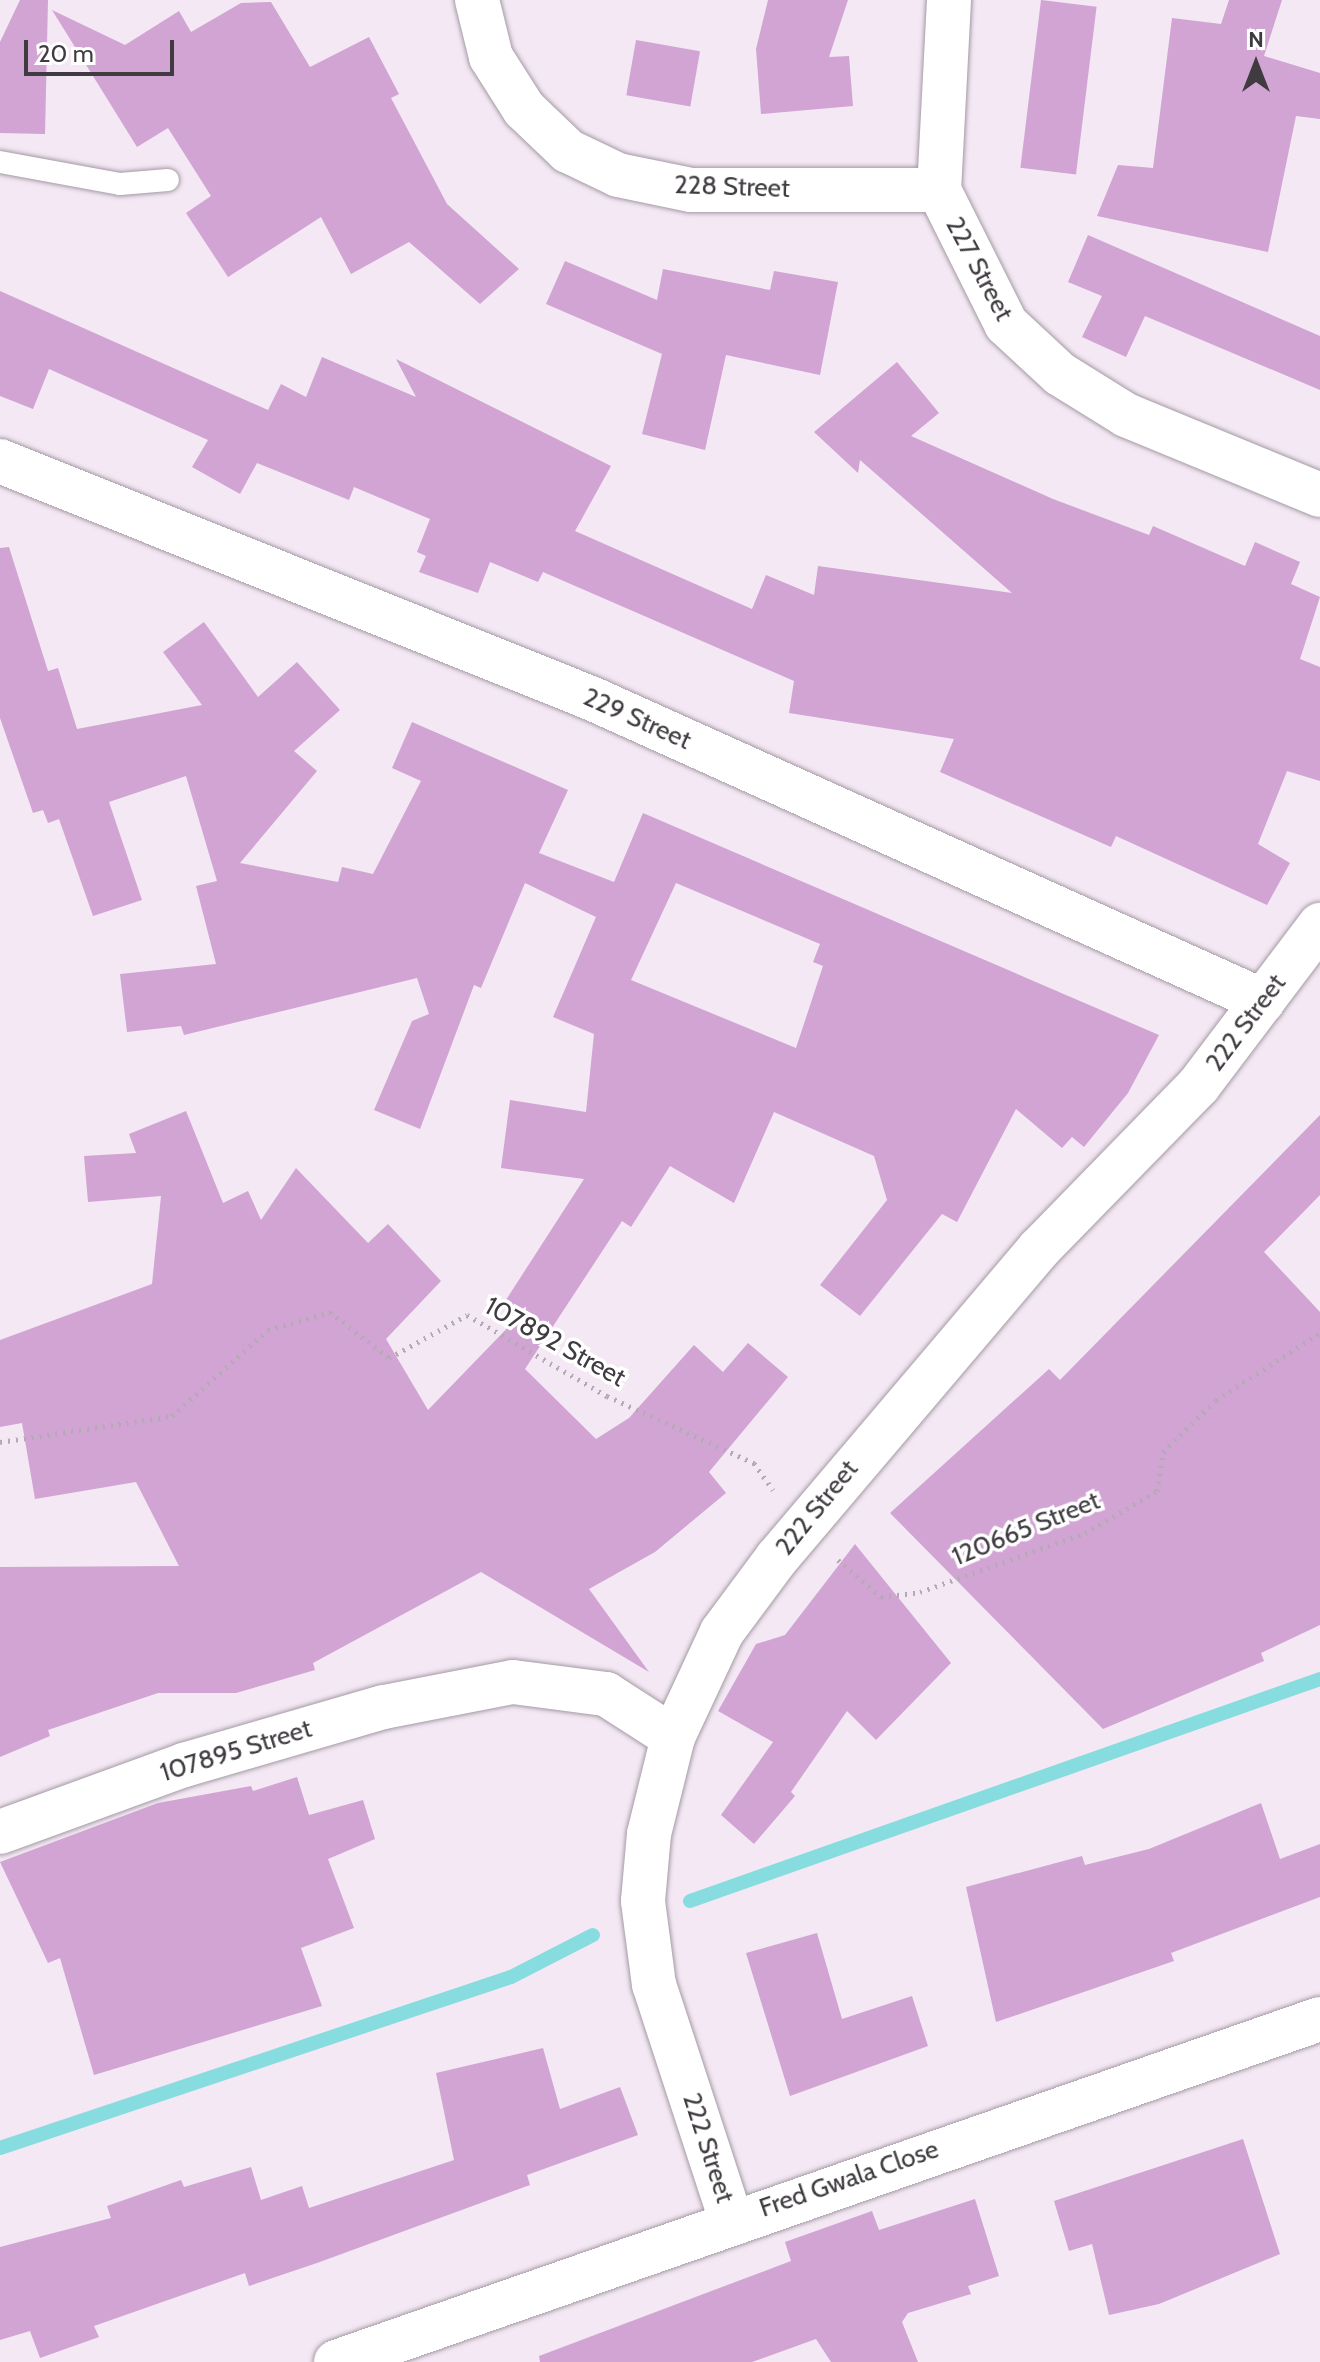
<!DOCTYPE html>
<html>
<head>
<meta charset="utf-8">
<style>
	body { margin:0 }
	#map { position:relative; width:1320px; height:2362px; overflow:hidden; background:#f3e8f3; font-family:Cabin,sans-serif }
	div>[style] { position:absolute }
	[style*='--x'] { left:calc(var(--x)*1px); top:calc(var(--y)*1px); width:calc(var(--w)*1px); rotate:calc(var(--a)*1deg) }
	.stream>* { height:14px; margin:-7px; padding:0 7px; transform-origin:7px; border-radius:7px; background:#86dcdf }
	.building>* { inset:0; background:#d1a4d4; transform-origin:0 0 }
	.path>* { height:5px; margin-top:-2.5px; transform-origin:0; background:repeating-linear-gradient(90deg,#b3abb4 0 2px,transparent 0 8px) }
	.roads { filter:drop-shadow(0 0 2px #a49aa5) drop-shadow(0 0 2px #a49aa5) }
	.service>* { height:22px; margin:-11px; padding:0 11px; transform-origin:11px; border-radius:11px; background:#fff }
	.minor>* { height:44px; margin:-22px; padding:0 22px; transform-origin:22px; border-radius:22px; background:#fff }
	span { translate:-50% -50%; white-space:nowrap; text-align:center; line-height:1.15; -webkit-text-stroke:7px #fff; paint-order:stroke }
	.street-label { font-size:26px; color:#3f3b40 }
	.north { position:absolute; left:1216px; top:24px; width:80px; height:80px; -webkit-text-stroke:6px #fff; paint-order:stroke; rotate:0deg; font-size:22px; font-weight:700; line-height:32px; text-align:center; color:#3f3b40 }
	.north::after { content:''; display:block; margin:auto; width:28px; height:36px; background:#3f3b40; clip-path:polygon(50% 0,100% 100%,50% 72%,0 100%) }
	.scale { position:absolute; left:24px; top:40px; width:150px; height:36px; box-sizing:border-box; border:4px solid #3f3b40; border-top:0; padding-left:10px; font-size:24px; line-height:28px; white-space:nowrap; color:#3f3b40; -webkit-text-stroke:6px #fff; paint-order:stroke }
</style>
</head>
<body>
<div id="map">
	<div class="stream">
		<i style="--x:690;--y:1901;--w:668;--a:-19.41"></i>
		<i style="--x:0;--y:2148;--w:539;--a:-18.5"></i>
		<i style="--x:511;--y:1977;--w:92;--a:-27.1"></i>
	</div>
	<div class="building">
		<i style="clip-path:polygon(20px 0,48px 0,45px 134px,0 133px,0 42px)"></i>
		<i style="clip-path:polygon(768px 0,848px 0,829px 57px,849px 56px,853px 106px,761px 114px,756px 49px)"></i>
		<i style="left:1041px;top:0;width:56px;height:169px;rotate:7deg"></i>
		<i style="clip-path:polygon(1229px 0,1282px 0,1264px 56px,1320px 73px,1320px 119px,1296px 116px,1268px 252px,1097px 216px,1118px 165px,1153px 168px,1172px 18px,1221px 24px)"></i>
		<i style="clip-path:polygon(271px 2px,310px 67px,369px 37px,399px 94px,391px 98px,447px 204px,519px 269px,480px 304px,409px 242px,351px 274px,321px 217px,228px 277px,186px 213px,211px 196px,168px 128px,137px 147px,52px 10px,125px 45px,179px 11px,191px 32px,241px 3px)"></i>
		<i style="left:636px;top:40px;width:65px;height:56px;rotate:10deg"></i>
		<i style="clip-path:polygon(1088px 235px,1320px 336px,1320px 390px,1145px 316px,1126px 357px,1082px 337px,1102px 296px,1068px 282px)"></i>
		<i style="clip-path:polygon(565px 261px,657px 300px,663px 269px,770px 290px,774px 271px,838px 282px,820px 375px,726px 355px,705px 450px,642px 434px,662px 354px,546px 304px)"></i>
		<i style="clip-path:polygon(0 291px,268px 410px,281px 384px,306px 397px,322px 357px,416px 397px,396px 359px,611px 466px,575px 531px,752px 609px,766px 575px,814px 595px,818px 566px,1012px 593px,860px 460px,858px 473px,814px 432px,897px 362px,939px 413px,911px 436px,1053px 499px,1149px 535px,1153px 526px,1245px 566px,1255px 542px,1300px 562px,1291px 584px,1320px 597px,1300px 659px,1320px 667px,1320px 781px,1287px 771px,1258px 844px,1290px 863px,1267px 905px,1116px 836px,1111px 847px,940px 772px,954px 739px,789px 713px,794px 681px,543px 572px,538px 582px,490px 562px,478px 593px,419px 572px,426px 556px,417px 552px,430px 519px,354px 487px,349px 500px,257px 463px,240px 494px,192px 467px,208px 440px,49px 369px,33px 409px,0 396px)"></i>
		<i style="clip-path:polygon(evenodd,9px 547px,48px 671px,58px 668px,77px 729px,202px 705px,163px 652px,204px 622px,258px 697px,297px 662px,340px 710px,294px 751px,317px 771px,240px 863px,338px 882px,342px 867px,373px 874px,421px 781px,392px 768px,412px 722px,568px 790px,539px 853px,614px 882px,643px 813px,1159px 1035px,1128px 1093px,1084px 1147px,1072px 1137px,1062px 1148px,1016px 1109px,957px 1222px,942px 1214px,860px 1316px,820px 1285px,887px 1200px,874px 1156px,774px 1112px,734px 1203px,670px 1166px,631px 1227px,622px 1221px,525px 1369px,596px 1439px,629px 1418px,694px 1345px,723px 1372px,748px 1343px,788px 1377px,709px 1472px,726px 1493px,655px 1552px,589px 1589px,649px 1672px,481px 1572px,313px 1663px,315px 1670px,236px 1693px,158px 1693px,48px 1730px,50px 1736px,0 1757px,0 1567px,179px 1566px,136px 1482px,35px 1499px,22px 1423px,0 1427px,0 1340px,152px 1284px,161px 1196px,88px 1202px,84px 1156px,136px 1153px,129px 1134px,186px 1111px,223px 1203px,248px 1191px,261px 1220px,296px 1168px,368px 1243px,388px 1224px,441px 1281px,386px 1339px,428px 1410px,521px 1314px,504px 1303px,584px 1179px,501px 1168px,510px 1100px,586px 1112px,594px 1034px,553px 1017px,596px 917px,525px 883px,481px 988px,474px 985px,420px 1129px,374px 1110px,412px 1021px,429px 1014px,417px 978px,184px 1035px,181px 1026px,127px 1032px,120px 974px,216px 964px,196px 886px,217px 881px,186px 776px,109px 802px,142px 900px,93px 916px,59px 819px,48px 823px,43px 810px,33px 813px,0 718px,0 548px,9px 547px,676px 883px,820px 944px,813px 962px,823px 966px,796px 1048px,631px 980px,676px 883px)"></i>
		<i style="clip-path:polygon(1320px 1115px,1320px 1195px,1264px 1252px,1320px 1312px,1320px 1625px,1261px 1653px,1264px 1661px,1103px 1729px,890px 1513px,1049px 1369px,1060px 1380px)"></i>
		<i style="clip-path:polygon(855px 1544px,951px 1663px,876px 1740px,847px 1711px,791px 1792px,795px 1796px,754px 1844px,721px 1815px,773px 1742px,718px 1711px,756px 1644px,785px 1635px)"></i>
		<i style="clip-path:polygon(297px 1777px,309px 1815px,363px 1800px,375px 1839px,328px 1859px,354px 1928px,301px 1948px,322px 2006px,94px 2075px,60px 1958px,48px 1963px,0 1862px,158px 1803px,251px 1786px,253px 1791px)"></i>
		<i style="clip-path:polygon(1261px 1803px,1280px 1859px,1320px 1844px,1320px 1897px,1171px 1953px,1174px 1961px,996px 2022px,966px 1887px,1082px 1856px,1085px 1865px,1149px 1849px)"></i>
		<i style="clip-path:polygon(817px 1933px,842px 2019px,912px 1996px,928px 2046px,790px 2096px,746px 1953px)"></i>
		<i style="clip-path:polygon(543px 2048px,560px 2109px,620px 2087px,638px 2135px,527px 2175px,530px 2185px,317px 2263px,249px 2286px,245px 2273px,94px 2326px,99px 2337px,40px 2358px,30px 2331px,0 2340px,0 2247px,111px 2218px,107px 2206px,181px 2180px,184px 2187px,251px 2167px,261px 2200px,302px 2186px,309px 2208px,454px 2160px,436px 2073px)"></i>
		<i style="clip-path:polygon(1243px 2139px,1280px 2254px,1159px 2304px,1109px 2315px,1092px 2244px,1069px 2251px,1054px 2201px)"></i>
		<i style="clip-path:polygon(975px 2199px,999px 2276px,968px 2286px,971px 2294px,908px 2313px,902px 2322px,918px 2362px,831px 2362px,816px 2339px,752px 2362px,540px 2362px,539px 2356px,791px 2261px,785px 2242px,872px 2211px,879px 2230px)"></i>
	</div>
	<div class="path">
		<i style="--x:0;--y:1442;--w:174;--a:-8.6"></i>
		<i style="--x:172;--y:1416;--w:129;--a:-41.9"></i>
		<i style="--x:268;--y:1330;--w:65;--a:-16.2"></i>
		<i style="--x:330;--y:1312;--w:75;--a:37.9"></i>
		<i style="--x:389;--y:1358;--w:89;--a:-28.9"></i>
		<i style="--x:467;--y:1315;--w:162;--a:30.1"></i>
		<i style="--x:607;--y:1396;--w:162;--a:24.5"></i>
		<i style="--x:754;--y:1463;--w:33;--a:55"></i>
		<i style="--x:838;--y:1560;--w:57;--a:40.7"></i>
		<i style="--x:881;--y:1597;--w:39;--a:-7"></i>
		<i style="--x:920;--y:1592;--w:175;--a:-19.7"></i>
		<i style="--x:1085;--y:1533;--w:83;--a:-30.3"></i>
		<i style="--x:1157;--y:1491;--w:39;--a:-81"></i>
		<i style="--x:1163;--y:1452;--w:74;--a:-44.5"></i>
		<i style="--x:1216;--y:1400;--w:124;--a:-32.8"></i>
	</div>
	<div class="roads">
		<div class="service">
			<i style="--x:0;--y:162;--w:122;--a:10.4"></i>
			<i style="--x:120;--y:184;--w:48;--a:-4.8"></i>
		</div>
		<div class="minor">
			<i style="--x:477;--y:0;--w:59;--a:76.2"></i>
			<i style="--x:491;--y:57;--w:62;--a:57.6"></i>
			<i style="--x:524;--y:109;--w:61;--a:43.7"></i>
			<i style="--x:568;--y:151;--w:55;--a:25.6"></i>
			<i style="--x:618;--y:175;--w:75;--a:11.6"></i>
			<i style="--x:691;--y:190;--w:248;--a:0"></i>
			<i style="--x:949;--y:0;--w:190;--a:93"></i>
			<i style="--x:939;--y:190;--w:150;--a:63.4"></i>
			<i style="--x:1006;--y:324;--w:74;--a:42.8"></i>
			<i style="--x:1060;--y:374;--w:78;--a:31.8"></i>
			<i style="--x:1126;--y:415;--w:210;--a:22.4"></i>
			<i style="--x:0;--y:461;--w:639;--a:21.87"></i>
			<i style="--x:593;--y:699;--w:735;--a:24.26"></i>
			<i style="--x:0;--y:1832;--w:196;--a:-20"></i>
			<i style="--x:184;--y:1765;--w:208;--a:-16.2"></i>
			<i style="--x:384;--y:1707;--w:131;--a:-11"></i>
			<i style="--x:513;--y:1682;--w:94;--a:7.4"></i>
			<i style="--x:606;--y:1694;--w:80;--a:32.7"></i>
			<i style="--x:731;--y:2220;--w:247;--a:-108.1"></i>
			<i style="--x:654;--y:1985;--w:85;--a:-97.5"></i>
			<i style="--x:643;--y:1901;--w:67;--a:-84.9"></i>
			<i style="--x:649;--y:1834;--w:100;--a:-76.1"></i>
			<i style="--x:673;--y:1737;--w:116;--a:-65"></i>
			<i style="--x:722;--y:1632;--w:92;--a:-53.4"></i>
			<i style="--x:777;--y:1558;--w:405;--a:-49.7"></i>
			<i style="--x:1039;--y:1249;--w:229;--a:-45.7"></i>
			<i style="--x:1199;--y:1085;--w:201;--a:-52.9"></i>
			<i style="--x:336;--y:2362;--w:1042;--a:-19.22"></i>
		</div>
	</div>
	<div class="street-label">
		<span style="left:732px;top:187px;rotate:2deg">228 Street</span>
		<span style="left:979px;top:269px;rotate:62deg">227 Street</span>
		<span style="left:637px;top:719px;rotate:24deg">229 Street</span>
		<span style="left:1246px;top:1023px;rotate:-53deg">222 Street</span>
		<span style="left:555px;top:1342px;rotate:29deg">107892 Street</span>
		<span style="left:817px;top:1508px;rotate:-51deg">222 Street</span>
		<span style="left:1026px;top:1529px;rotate:-22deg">120665 Street</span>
		<span style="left:236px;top:1751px;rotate:-17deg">107895 Street</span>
		<span style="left:708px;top:2148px;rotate:72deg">222 Street</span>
		<span style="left:849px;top:2179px;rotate:-19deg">Fred Gwala Close</span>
	</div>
	<div class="north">N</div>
	<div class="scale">20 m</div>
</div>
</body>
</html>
